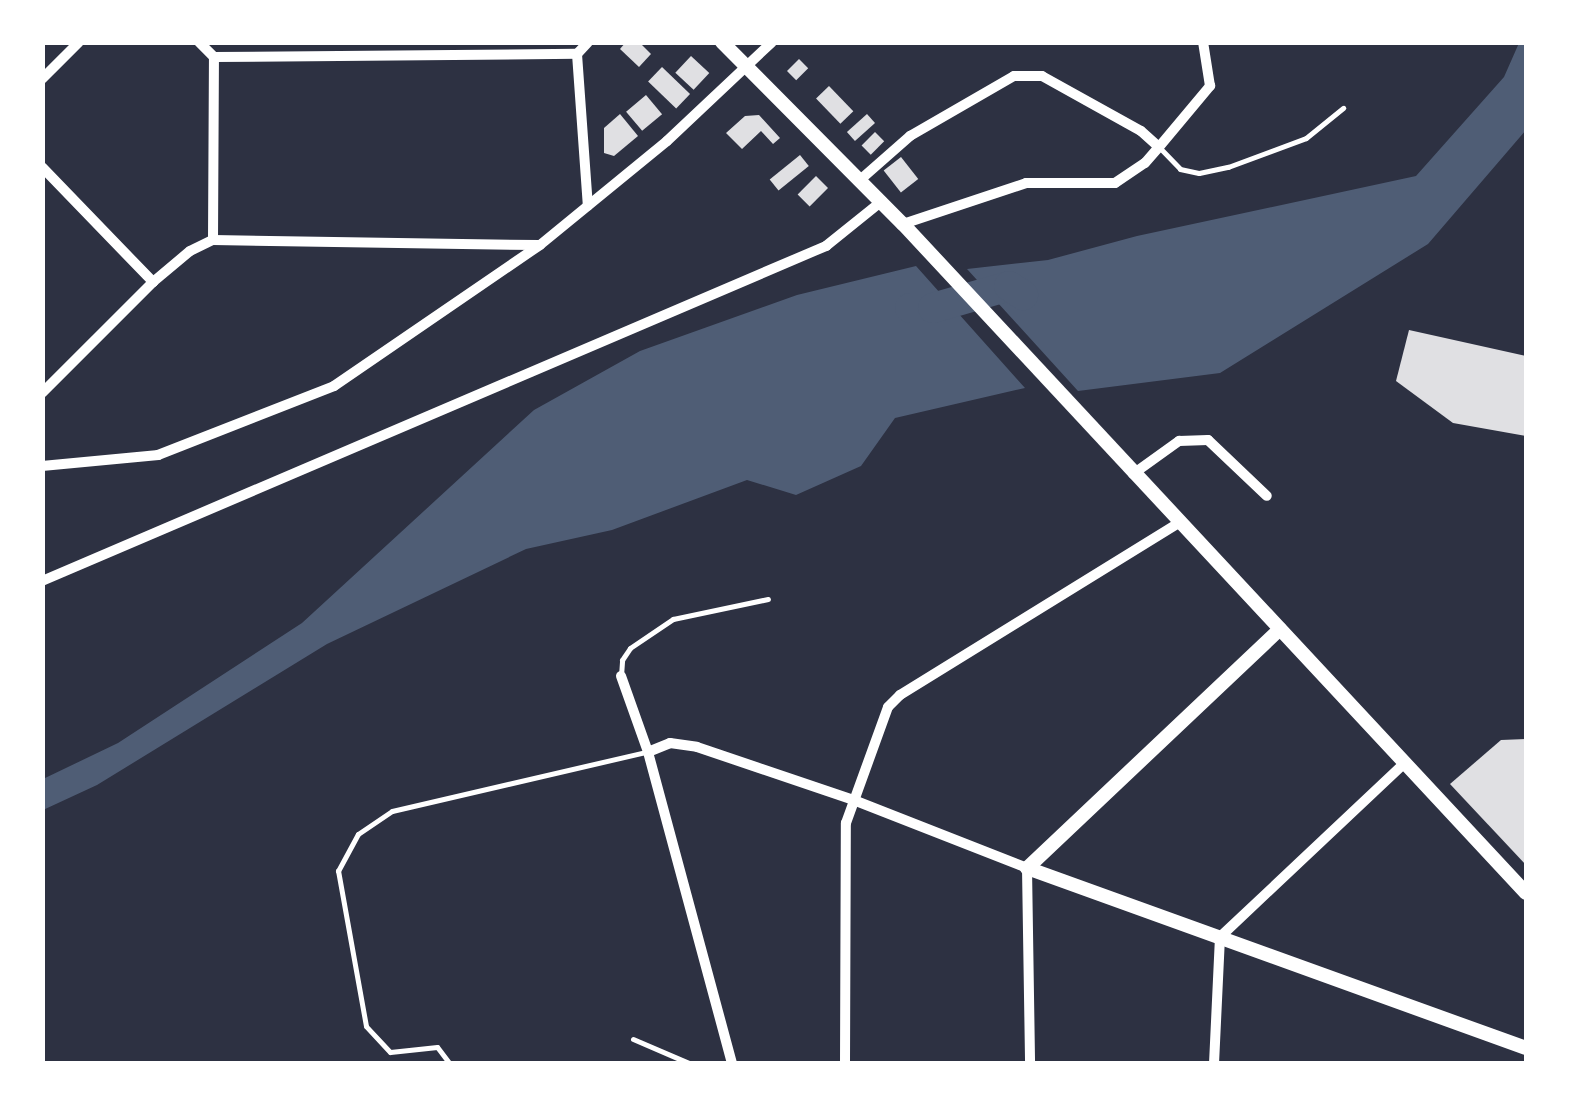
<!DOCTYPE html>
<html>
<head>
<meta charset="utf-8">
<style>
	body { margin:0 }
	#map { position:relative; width:1569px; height:1106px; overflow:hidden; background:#2d3142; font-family:"Zilla Slab",serif }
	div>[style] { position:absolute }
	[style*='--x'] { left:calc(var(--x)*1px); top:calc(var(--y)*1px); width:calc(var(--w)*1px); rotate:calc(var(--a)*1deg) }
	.water>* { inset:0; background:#4f5d75 }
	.river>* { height:30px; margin:-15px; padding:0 15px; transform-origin:15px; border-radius:15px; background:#4f5d75 }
	.building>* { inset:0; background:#e0e0e3; transform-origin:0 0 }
	.service>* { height:5px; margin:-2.5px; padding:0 2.5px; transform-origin:2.5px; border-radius:2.5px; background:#fff }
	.minor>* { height:10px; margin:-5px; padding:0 5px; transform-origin:5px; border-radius:5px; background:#fff }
	.secondary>* { height:14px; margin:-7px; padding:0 7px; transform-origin:7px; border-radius:7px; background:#fff }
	span { translate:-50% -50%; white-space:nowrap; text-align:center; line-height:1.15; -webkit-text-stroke:10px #fff; paint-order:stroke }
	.frame { position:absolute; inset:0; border:45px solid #fff; pointer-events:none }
</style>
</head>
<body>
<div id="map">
	<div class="water">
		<i style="clip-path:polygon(1519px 43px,1526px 43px,1526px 130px,1428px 244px,1220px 373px,1078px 391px,967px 269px,1048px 260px,1137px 236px,1416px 176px,1504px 77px)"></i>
		<i style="clip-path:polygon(916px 266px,1025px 388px,895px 418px,861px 466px,796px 495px,747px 480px,612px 530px,526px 549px,327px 644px,97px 785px,43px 810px,43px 779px,118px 743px,302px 623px,534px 410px,640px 351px,797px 295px)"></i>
	</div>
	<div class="river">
		<i style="--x:910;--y:308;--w:23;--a:0"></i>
		<i style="--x:933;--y:308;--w:79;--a:-16.1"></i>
		<i style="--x:1009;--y:286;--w:17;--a:33"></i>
	</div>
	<div class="building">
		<i style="clip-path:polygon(626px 42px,639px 42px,651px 54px,639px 67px,620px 49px)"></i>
		<i style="left:691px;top:56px;width:25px;height:23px;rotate:43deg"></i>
		<i style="left:799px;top:59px;width:13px;height:17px;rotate:45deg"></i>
		<i style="left:662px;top:67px;width:39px;height:20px;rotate:44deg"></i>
		<i style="left:829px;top:86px;width:35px;height:18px;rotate:46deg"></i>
		<i style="left:646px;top:95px;width:25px;height:26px;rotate:50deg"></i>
		<i style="clip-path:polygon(620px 114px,638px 136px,614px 156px,604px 153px,604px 128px)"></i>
		<i style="left:867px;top:114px;width:12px;height:27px;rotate:48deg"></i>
		<i style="clip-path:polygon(759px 115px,780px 138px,773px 144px,761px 131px,742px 149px,726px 133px,745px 116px)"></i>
		<i style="left:875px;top:132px;width:13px;height:19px;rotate:45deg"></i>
		<i style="left:800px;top:155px;width:14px;height:39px;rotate:51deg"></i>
		<i style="left:901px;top:157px;width:28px;height:22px;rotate:52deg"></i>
		<i style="left:816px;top:176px;width:17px;height:26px;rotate:45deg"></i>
		<i style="clip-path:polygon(1409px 330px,1526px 356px,1526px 436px,1453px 423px,1396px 381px)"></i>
		<i style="clip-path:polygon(1526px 739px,1526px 865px,1450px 784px,1501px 740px)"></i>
	</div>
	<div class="service">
		<i style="--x:1159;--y:147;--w:30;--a:46"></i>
		<i style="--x:1180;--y:169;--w:19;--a:12"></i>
		<i style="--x:1199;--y:173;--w:30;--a:-12"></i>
		<i style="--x:1228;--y:167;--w:83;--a:-20.4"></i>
		<i style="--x:1306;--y:138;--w:48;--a:-39"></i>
		<i style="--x:621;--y:676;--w:16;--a:-86"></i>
		<i style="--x:622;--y:660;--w:14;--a:-56"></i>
		<i style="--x:630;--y:648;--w:52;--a:-34"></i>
		<i style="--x:673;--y:619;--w:97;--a:-11.9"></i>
		<i style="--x:633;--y:1039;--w:63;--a:23.3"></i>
		<i style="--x:450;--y:1064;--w:21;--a:-127"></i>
		<i style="--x:437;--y:1047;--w:47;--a:173.9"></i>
		<i style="--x:390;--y:1052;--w:35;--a:-133"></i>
		<i style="--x:366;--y:1026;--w:158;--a:-100.2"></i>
		<i style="--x:338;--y:871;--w:42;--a:-61.6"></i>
		<i style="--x:358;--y:834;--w:41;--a:-34.1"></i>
		<i style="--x:392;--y:811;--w:260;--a:-13.1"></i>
	</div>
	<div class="minor">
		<i style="--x:199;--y:42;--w:21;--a:45"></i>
		<i style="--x:214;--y:57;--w:363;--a:-0.5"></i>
		<i style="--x:577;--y:54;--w:16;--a:-47"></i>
		<i style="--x:577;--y:54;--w:152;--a:85.9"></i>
		<i style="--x:42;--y:79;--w:52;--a:-45"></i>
		<i style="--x:42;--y:167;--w:160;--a:46"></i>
		<i style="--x:860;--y:180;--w:67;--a:-41.3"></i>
		<i style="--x:910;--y:136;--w:120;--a:-30"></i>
		<i style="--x:1014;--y:76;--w:28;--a:0"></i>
		<i style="--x:1042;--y:76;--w:113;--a:29.1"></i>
		<i style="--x:1141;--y:131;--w:24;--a:42"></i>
		<i style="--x:1159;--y:147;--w:80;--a:-50.1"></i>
		<i style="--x:1210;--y:86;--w:45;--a:-99"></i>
		<i style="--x:903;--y:224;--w:130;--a:-18.4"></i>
		<i style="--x:1026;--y:183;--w:89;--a:0"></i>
		<i style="--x:1115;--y:183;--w:36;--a:-34"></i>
		<i style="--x:1145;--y:163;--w:21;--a:-49"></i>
		<i style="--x:213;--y:240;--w:183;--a:-89.7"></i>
		<i style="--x:42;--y:393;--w:157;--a:-45"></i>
		<i style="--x:153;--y:282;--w:48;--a:-40"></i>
		<i style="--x:190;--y:251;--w:25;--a:-26"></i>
		<i style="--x:213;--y:240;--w:326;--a:0.9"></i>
		<i style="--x:42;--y:466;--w:117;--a:-5.4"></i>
		<i style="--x:158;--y:455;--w:189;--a:-21.4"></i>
		<i style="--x:334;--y:386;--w:250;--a:-34.4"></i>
		<i style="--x:540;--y:245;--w:164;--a:-39.3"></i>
		<i style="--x:667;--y:141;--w:144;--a:-43.3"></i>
		<i style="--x:1133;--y:474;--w:57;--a:-35.7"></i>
		<i style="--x:1179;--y:441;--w:29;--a:-2"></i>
		<i style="--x:1208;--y:440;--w:81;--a:43.5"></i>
		<i style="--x:42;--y:581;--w:853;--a:-23.14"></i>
		<i style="--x:826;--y:246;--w:72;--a:-38.8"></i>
		<i style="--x:621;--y:676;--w:81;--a:70.4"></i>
		<i style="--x:648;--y:752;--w:323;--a:74.9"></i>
		<i style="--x:648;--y:752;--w:24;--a:-22"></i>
		<i style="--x:670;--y:743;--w:27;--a:8"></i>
		<i style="--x:697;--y:747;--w:163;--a:18.7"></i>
		<i style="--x:851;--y:799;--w:189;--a:21.4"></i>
		<i style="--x:1027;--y:868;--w:196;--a:89.1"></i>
		<i style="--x:845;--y:1064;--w:241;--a:-89.8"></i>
		<i style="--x:846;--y:823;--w:123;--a:-70.1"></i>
		<i style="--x:888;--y:707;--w:17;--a:-45"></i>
		<i style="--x:900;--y:695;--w:328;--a:-31.7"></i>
		<i style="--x:1214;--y:1064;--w:127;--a:-87.3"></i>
		<i style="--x:1220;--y:937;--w:255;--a:-43.3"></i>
	</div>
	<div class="secondary">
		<i style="--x:722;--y:42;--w:257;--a:45.2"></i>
		<i style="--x:903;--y:224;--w:914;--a:47.04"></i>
		<i style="--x:1280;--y:629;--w:348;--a:136.6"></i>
		<i style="--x:1027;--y:868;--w:530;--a:19.84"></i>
	</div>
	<div class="frame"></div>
</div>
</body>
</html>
